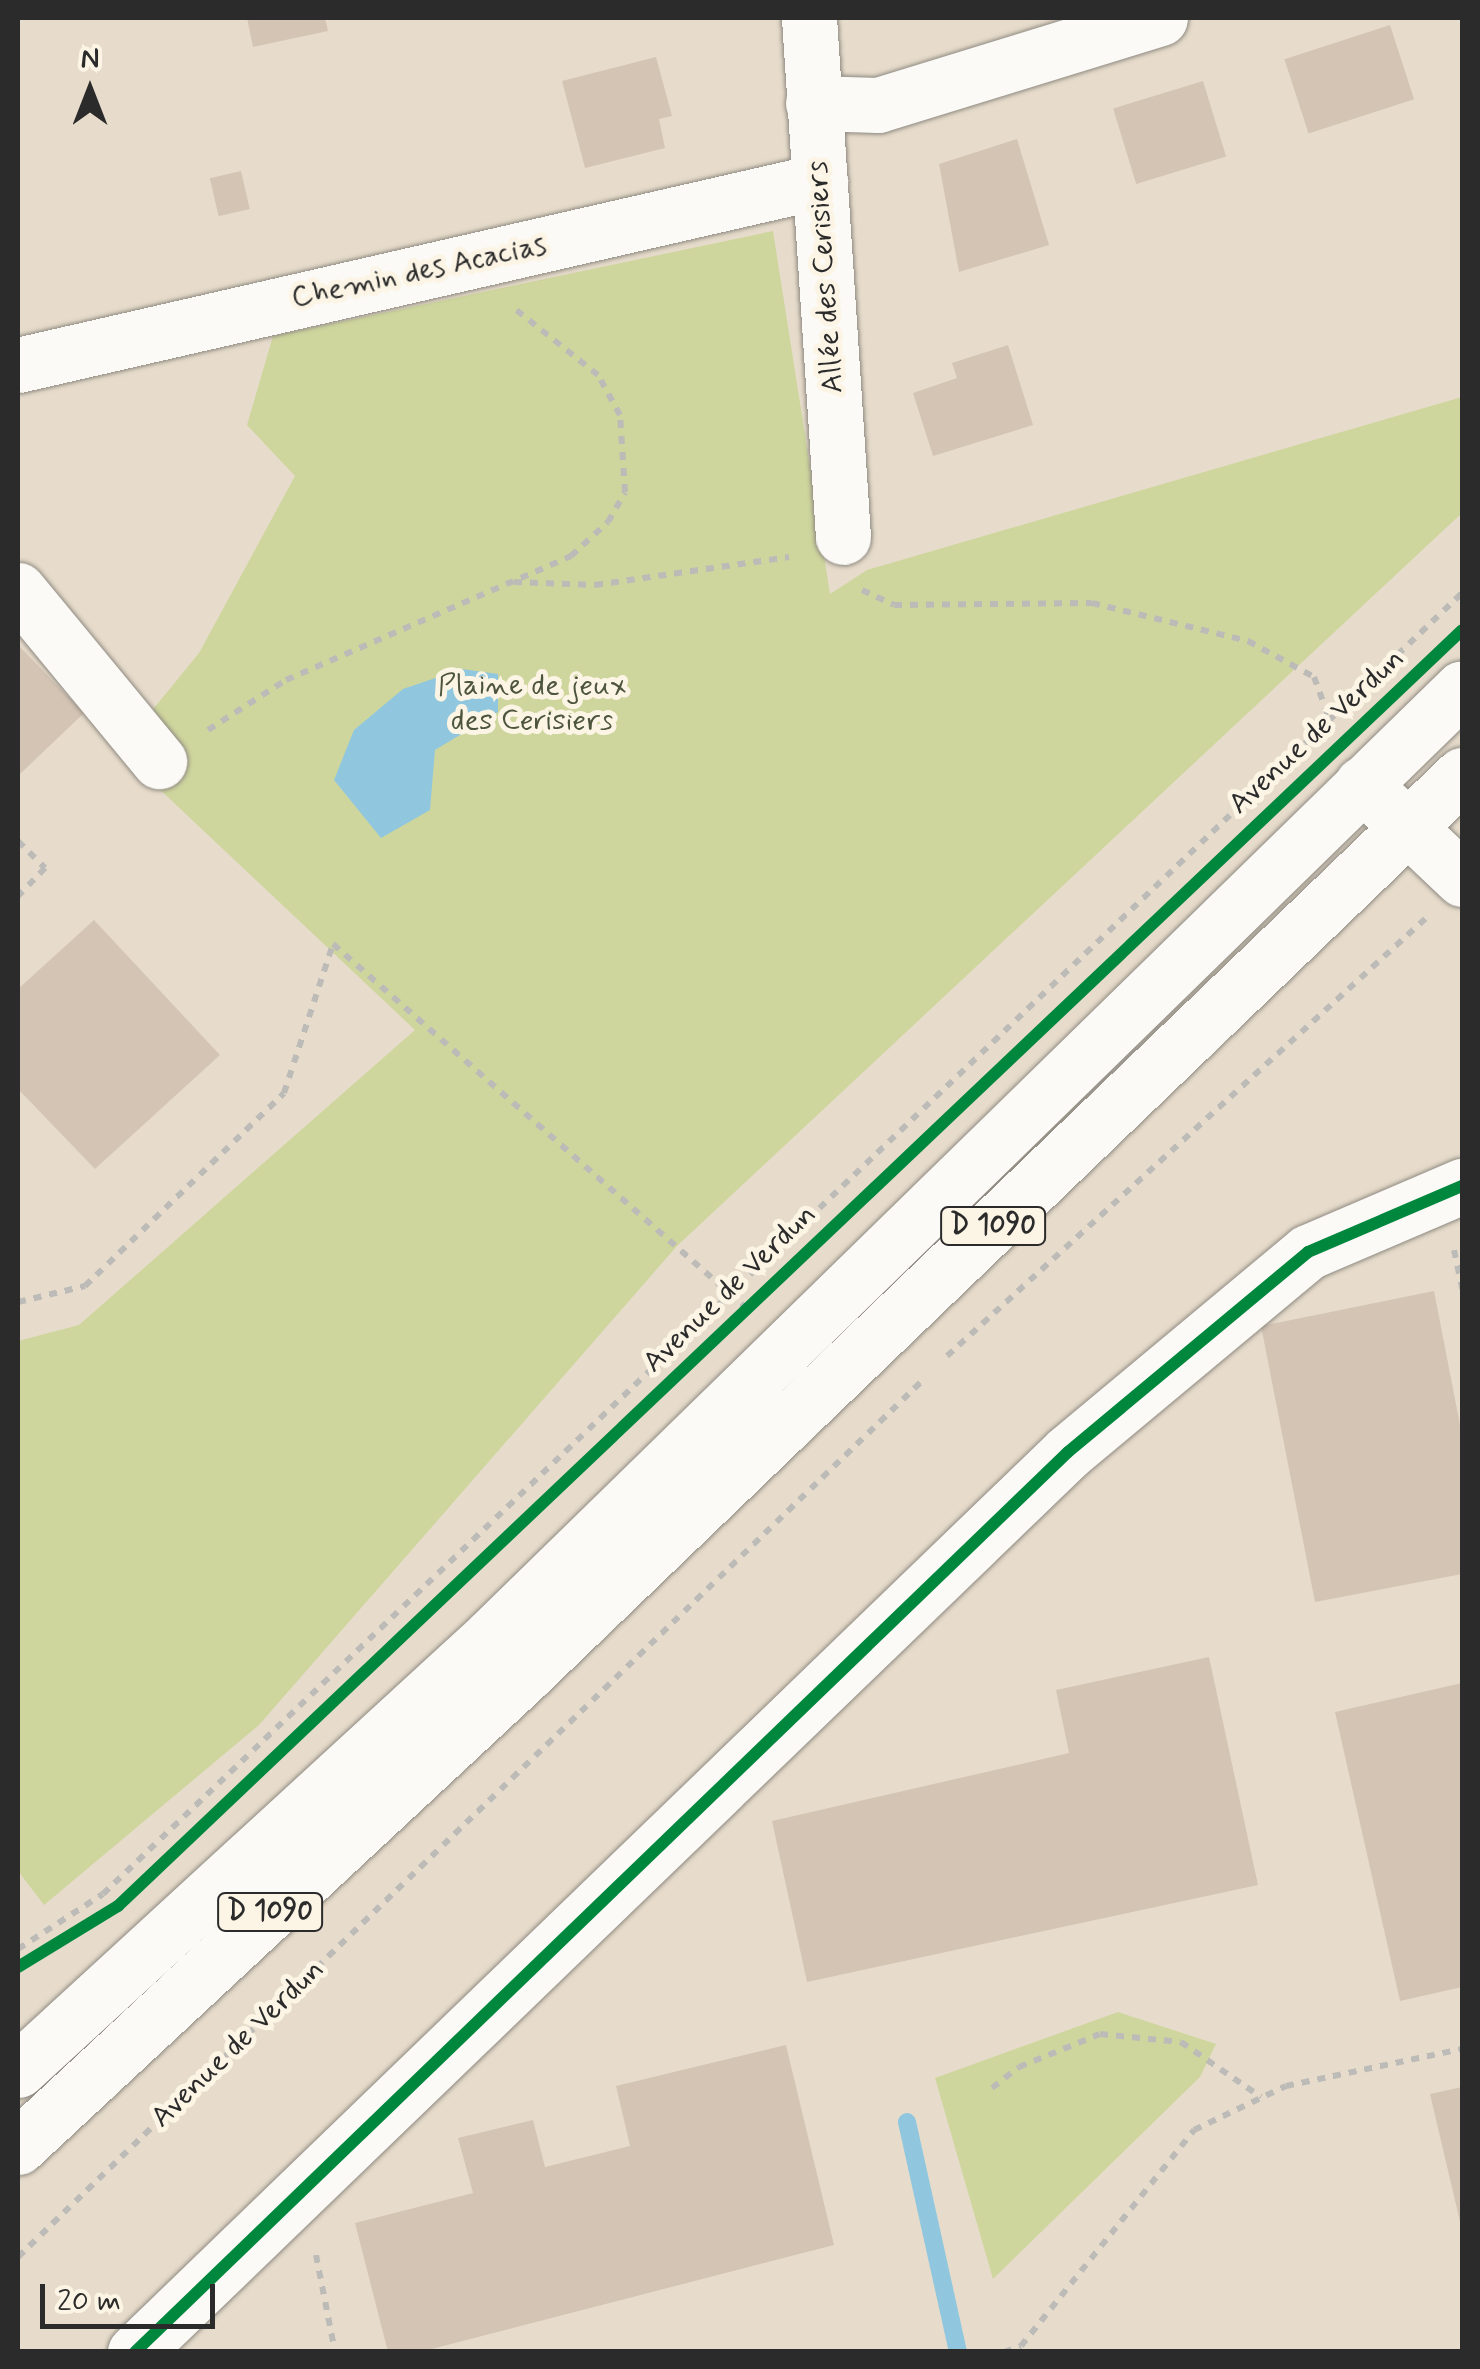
<!DOCTYPE html>
<html>
<head>
<meta charset="utf-8">
<style>
	body { margin:0 }
	#map { position:relative; width:1480px; height:2369px; overflow:hidden; background:#e7dccb; font-family:Mynerve,sans-serif }
	div>[style] { position:absolute }
	[style*='--x'] { left:calc(var(--x)*1px); top:calc(var(--y)*1px); width:calc(var(--w)*1px); rotate:calc(var(--a)*1deg) }
	.green>* { inset:0; background:#ced69d }
	.water>* { inset:0; background:#90c7de }
	.stream>* { height:18px; margin:-9px; padding:0 9px; transform-origin:9px; border-radius:9px; background:#90c7de }
	.building>* { inset:0; background:#d4c4b4; transform-origin:0 0 }
	.path>* { height:6px; margin-top:-3px; transform-origin:0; background:repeating-linear-gradient(90deg,#bcbbb7 0 8px,transparent 0 16px) }
	.roads { filter:drop-shadow(0 0 2px #8e8981) drop-shadow(0 0 2px #8e8981) }
	.street>* { height:55px; margin:-27.5px; padding:0 27.5px; transform-origin:27.5px; border-radius:27.5px; background:#fbfaf7 }
	.primary>* { height:55px; margin:-27.5px; padding:0 27.5px; transform-origin:27.5px; border-radius:27.5px; background:#fbfaf7 }
	.cycleway>* { height:12px; margin:-6px; padding:0 6px; transform-origin:6px; border-radius:6px; background:#00873e }
	span { translate:-50% -50%; white-space:nowrap; text-align:center; line-height:1.15; -webkit-text-stroke:10px #fcf5e5; paint-order:stroke }
	.shield-label span { padding:2px 8px; background:#fcf5e5; border:2px solid; border-radius:8px; -webkit-text-stroke-width:0 }
	.shield-label { font-size:28px; color:#2b2b2b; font-weight:700 }
	.street-label { font-size:30px; color:#2b2b2b }
	.park-label { font-size:30px; color:#4e553e }
	.frame { position:absolute; inset:0; border:20px solid #2b2b2b; pointer-events:none }
	.north { position:absolute; left:40px; top:40px; width:100px; height:100px; -webkit-text-stroke:8px #fcf5e5; paint-order:stroke; rotate:0deg; font-size:28px; font-weight:700; line-height:40px; text-align:center; color:#2b2b2b }
	.north::after { content:''; display:block; margin:auto; width:35px; height:45px; background:#2b2b2b; clip-path:polygon(50% 0,100% 100%,50% 72%,0 100%) }
	.scale { position:absolute; left:40px; top:2284px; width:175px; height:45px; box-sizing:border-box; border:5px solid #2b2b2b; border-top:0; padding-left:12px; font-size:30px; line-height:35px; white-space:nowrap; color:#2b2b2b; -webkit-text-stroke:8px #fcf5e5; paint-order:stroke }
</style>
</head>
<body>
<div id="map">
	<div class="green">
		<i style="clip-path:polygon(773px 231px,830px 594px,867px 570px,1462px 397px,1462px 513px,677px 1246px,259px 1725px,44px 1905px,18px 1871px,18px 1341px,79px 1325px,415px 1030px,119px 751px,199px 653px,295px 476px,247px 425px,273px 336px)"></i>
		<i style="clip-path:polygon(1118px 2012px,1216px 2044px,1200px 2077px,993px 2279px,935px 2078px)"></i>
	</div>
	<div class="water">
		<i style="clip-path:polygon(462px 669px,498px 674px,498px 712px,435px 750px,430px 810px,381px 838px,334px 780px,354px 730px,403px 689px)"></i>
	</div>
	<div class="stream">
		<i style="--x:907;--y:2122;--w:236;--a:77.5"></i>
	</div>
	<div class="building">
		<i style="clip-path:polygon(247px 18px,325px 18px,328px 31px,253px 47px)"></i>
		<i style="left:1390px;top:25px;width:78px;height:111px;rotate:72deg"></i>
		<i style="clip-path:polygon(656px 57px,672px 116px,659px 119px,665px 148px,585px 168px,562px 81px)"></i>
		<i style="left:1203px;top:81px;width:79px;height:94px;rotate:73deg"></i>
		<i style="clip-path:polygon(1017px 139px,1049px 245px,959px 272px,939px 164px)"></i>
		<i style="left:241px;top:171px;width:39px;height:32px;rotate:77deg"></i>
		<i style="clip-path:polygon(1008px 345px,1033px 425px,933px 456px,913px 393px,957px 378px,952px 363px)"></i>
		<i style="clip-path:polygon(18px 645px,84px 713px,20px 774px,18px 772px)"></i>
		<i style="clip-path:polygon(94px 920px,220px 1055px,95px 1169px,18px 1089px,18px 989px)"></i>
		<i style="clip-path:polygon(1434px 1291px,1462px 1435px,1462px 1574px,1315px 1602px,1261px 1326px)"></i>
		<i style="clip-path:polygon(1209px 1657px,1258px 1885px,807px 1982px,772px 1821px,1069px 1753px,1056px 1690px)"></i>
		<i style="clip-path:polygon(1462px 1683px,1462px 1987px,1400px 2001px,1335px 1712px)"></i>
		<i style="clip-path:polygon(786px 2045px,834px 2245px,420px 2352px,388px 2352px,355px 2223px,473px 2193px,458px 2138px,533px 2120px,545px 2167px,630px 2146px,616px 2086px)"></i>
		<i style="clip-path:polygon(1462px 2087px,1462px 2226px,1461px 2226px,1430px 2094px)"></i>
	</div>
	<div class="path">
		<i style="--x:514;--y:582;--w:81;--a:2.1"></i>
		<i style="--x:595;--y:585;--w:196;--a:-8.2"></i>
		<i style="--x:862;--y:590;--w:35;--a:25"></i>
		<i style="--x:894;--y:605;--w:198;--a:-0.6"></i>
		<i style="--x:1092;--y:603;--w:161;--a:13.7"></i>
		<i style="--x:1248;--y:641;--w:75;--a:28.6"></i>
		<i style="--x:1314;--y:677;--w:61;--a:69.8"></i>
		<i style="--x:208;--y:730;--w:93;--a:-32.7"></i>
		<i style="--x:286;--y:680;--w:311;--a:-23.5"></i>
		<i style="--x:571;--y:556;--w:50;--a:-42.6"></i>
		<i style="--x:608;--y:522;--w:34;--a:-60"></i>
		<i style="--x:625;--y:492;--w:77;--a:-93.7"></i>
		<i style="--x:620;--y:415;--w:46;--a:-118.8"></i>
		<i style="--x:598;--y:375;--w:106;--a:-141.5"></i>
		<i style="--x:18;--y:841;--w:38;--a:45"></i>
		<i style="--x:45;--y:868;--w:39;--a:134"></i>
		<i style="--x:1454;--y:1250;--w:40;--a:78"></i>
		<i style="--x:18;--y:1302;--w:69;--a:-13.4"></i>
		<i style="--x:85;--y:1286;--w:277;--a:-44.1"></i>
		<i style="--x:284;--y:1093;--w:157;--a:-71.8"></i>
		<i style="--x:333;--y:944;--w:551;--a:41.39"></i>
		<i style="--x:947;--y:1356;--w:648;--a:-42.43"></i>
		<i style="--x:18;--y:1949;--w:101;--a:-32.9"></i>
		<i style="--x:103;--y:1894;--w:1881;--a:-43.75"></i>
		<i style="--x:992;--y:2088;--w:34;--a:-38"></i>
		<i style="--x:1019;--y:2067;--w:87;--a:-22.2"></i>
		<i style="--x:1100;--y:2034;--w:81;--a:5.6"></i>
		<i style="--x:1181;--y:2042;--w:97;--a:34.5"></i>
		<i style="--x:316;--y:2255;--w:99;--a:78.9"></i>
		<i style="--x:18;--y:2257;--w:1262;--a:-44.1"></i>
		<i style="--x:1004;--y:2352;--w:18;--a:-19"></i>
		<i style="--x:1021;--y:2346;--w:277;--a:-51.3"></i>
		<i style="--x:1194;--y:2130;--w:102;--a:-25.6"></i>
		<i style="--x:1286;--y:2086;--w:180;--a:-11.9"></i>
	</div>
	<div class="roads">
		<div class="street">
			<i style="--x:809;--y:18;--w:520;--a:86.25"></i>
			<i style="--x:813;--y:103;--w:65;--a:1.8"></i>
			<i style="--x:878;--y:105;--w:295;--a:-17.1"></i>
			<i style="--x:18;--y:365;--w:823;--a:-12.92"></i>
			<i style="--x:18;--y:590;--w:222;--a:50.5"></i>
			<i style="--x:1362;--y:784;--w:138;--a:43.5"></i>
			<i style="--x:135;--y:2352;--w:1296;--a:-43.97"></i>
			<i style="--x:1068;--y:1452;--w:312;--a:-39.8"></i>
			<i style="--x:1308;--y:1252;--w:168;--a:-23.2"></i>
		</div>
		<div class="primary">
			<i style="--x:18;--y:2070;--w:641;--a:-42.53"></i>
			<i style="--x:490;--y:1637;--w:1358;--a:-44.31"></i>
			<i style="--x:18;--y:2147;--w:690;--a:-42.94"></i>
			<i style="--x:523;--y:1677;--w:1302;--a:-43.85"></i>
		</div>
	</div>
	<div class="cycleway">
		<i style="--x:18;--y:1967;--w:117;--a:-31.4"></i>
		<i style="--x:118;--y:1906;--w:1853;--a:-43.51"></i>
		<i style="--x:135;--y:2352;--w:1296;--a:-43.97"></i>
		<i style="--x:1068;--y:1452;--w:312;--a:-39.8"></i>
		<i style="--x:1308;--y:1252;--w:168;--a:-23.2"></i>
	</div>
	<div class="shield-label">
		<span style="left:993px;top:1226px">D 1090</span>
		<span style="left:270px;top:1912px">D 1090</span>
	</div>
	<div class="street-label">
		<span style="left:419px;top:272px;rotate:-12deg">Chemin des Acacias</span>
		<span style="left:826px;top:277px;rotate:-94deg">Allée des Cerisiers</span>
		<span style="left:1317px;top:732px;rotate:-43deg">Avenue de Verdun</span>
		<span style="left:730px;top:1289px;rotate:-44deg">Avenue de Verdun</span>
		<span style="left:238px;top:2044px;rotate:-44deg">Avenue de Verdun</span>
	</div>
	<div class="park-label">
		<span style="left:532px;top:703px">Plaine de jeux<br>des Cerisiers</span>
	</div>
	<div class="frame"></div>
	<div class="north">N</div>
	<div class="scale">20 m</div>
</div>
</body>
</html>
